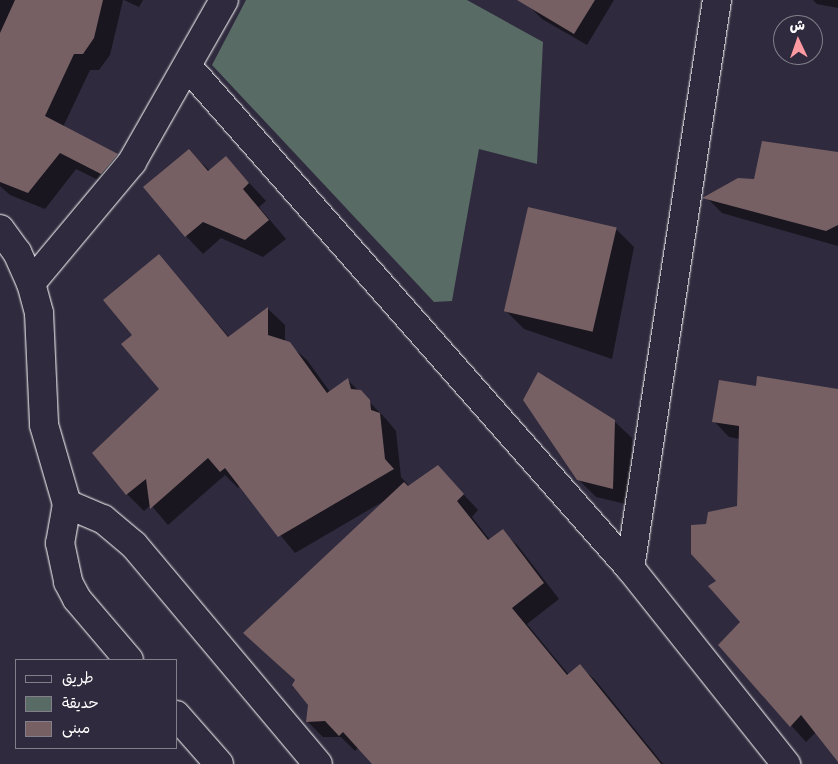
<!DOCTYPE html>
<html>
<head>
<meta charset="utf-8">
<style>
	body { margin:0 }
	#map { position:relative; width:838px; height:764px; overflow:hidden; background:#2f2a3d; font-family:"Architects Daughter","Playpen Sans Arabic",sans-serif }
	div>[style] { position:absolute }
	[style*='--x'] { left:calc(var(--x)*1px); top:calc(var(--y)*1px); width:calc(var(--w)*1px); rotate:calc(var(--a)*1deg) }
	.green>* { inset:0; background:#586b65 }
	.shadow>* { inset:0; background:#0007 }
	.building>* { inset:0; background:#766064; transform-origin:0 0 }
	.roads { filter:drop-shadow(0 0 1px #fff) drop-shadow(0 0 1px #fff) }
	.minor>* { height:28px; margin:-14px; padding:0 14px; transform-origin:14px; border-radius:14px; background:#2f2a3d }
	span { translate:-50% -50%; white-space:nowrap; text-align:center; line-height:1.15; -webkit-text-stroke:4.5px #2f2a3d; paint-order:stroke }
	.legend { position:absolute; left:15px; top:659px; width:162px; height:90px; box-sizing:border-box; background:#2f2a3d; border:1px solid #827f8b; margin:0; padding:6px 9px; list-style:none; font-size:15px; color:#fff }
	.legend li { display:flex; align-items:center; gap:10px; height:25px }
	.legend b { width:25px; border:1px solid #827f8b }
	.north { position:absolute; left:773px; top:15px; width:50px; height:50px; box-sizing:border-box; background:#2f2a3d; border:1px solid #827f8b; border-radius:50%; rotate:357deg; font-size:14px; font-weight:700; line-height:20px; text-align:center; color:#fff }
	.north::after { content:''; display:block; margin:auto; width:18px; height:22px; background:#ff9aa2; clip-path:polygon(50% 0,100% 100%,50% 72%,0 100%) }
</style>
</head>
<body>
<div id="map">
	<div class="green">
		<i style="clip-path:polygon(246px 0,467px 0,543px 42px,537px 164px,479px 149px,452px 301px,434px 302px,212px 65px)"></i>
	</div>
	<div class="shadow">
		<i style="clip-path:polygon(0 0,123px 0,110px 55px,99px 70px,90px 70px,63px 127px,117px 155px,134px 172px,118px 190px,76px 169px,45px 209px,10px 195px,0 186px)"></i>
		<i style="clip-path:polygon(124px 0,143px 0,139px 7px)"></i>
		<i style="clip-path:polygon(534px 0,614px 0,587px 45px,542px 19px,530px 7px)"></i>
		<i style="clip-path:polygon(813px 0,838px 0,838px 8px,817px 4px)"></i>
		<i style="clip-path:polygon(189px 151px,210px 171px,226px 158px,266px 201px,259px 207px,286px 239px,263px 257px,221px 238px,203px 254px,186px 236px)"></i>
		<i style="clip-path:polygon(838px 153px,838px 246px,722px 213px,705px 196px,738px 179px,755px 180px)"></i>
		<i style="clip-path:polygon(617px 230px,634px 247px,612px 359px,524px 329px,506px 311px)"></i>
		<i style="clip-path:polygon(159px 256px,230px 338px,268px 309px,285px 325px,285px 341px,307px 360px,330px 392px,348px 380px,386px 419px,396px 431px,401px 477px,410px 487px,438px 467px,478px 510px,472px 517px,490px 540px,502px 531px,518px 546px,559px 599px,527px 624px,569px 675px,580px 666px,596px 681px,663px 764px,373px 764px,358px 748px,355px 751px,341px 737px,323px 737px,308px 722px,310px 704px,296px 681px,245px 633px,384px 501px,295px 553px,240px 486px,238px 488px,225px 475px,168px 525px,151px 505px,144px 511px,127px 494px,161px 389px,134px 335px)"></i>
		<i style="clip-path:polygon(757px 387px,838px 390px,838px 760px,816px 732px,806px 742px,719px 645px,742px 622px,718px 581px,707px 525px,738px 507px,740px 439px,729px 437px,714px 421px)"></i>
		<i style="clip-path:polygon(614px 421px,632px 438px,630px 505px,596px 497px,578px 479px)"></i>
	</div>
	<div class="building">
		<i style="clip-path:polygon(15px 0,103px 0,94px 38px,83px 54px,74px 54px,45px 116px,118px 154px,101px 174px,60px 153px,28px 193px,0 182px,0 33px)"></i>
		<i style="clip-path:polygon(517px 0,595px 0,574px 34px)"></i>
		<i style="clip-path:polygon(762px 141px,838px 152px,838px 225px,826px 231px,702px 198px,738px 178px,754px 179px)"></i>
		<i style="clip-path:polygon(189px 149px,208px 171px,226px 156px,249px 183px,243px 189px,269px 220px,245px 240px,203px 222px,185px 237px,143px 187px)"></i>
		<i style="left:528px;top:207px;width:91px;height:107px;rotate:13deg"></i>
		<i style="clip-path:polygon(159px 254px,228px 337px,268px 307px,268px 335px,290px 342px,327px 393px,348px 378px,351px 389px,361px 390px,370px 400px,371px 410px,380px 413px,385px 459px,394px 469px,278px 537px,225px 468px,220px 472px,208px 458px,150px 509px,146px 479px,126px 495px,92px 453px,159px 389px,121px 344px,132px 335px,103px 300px)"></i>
		<i style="clip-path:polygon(538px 372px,615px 420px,613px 489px,577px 480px,523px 400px)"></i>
		<i style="clip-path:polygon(757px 376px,838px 389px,838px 762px,801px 715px,790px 727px,718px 645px,740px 622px,708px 586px,716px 581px,691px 554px,691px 525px,706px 524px,708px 512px,737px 506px,739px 426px,712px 422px,719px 380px,756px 386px)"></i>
		<i style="clip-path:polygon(438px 465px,464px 494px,457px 501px,488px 540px,503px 529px,544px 583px,512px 608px,567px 675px,580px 664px,661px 764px,372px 764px,343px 732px,339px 736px,325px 721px,306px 722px,308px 705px,292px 685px,295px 680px,243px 633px,404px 482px,408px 486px)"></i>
	</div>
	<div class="roads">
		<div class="minor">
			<i style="--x:188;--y:67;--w:668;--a:48.58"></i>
			<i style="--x:630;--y:568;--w:251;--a:51.5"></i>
			<i style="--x:0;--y:229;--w:29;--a:54"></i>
			<i style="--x:17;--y:252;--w:34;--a:66"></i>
			<i style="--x:31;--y:283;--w:31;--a:75"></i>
			<i style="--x:39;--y:313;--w:112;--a:87.4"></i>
			<i style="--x:44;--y:425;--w:82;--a:73.8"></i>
			<i style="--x:67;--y:504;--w:40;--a:100"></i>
			<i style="--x:60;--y:543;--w:40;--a:78"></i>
			<i style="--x:68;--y:582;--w:19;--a:62"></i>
			<i style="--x:77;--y:599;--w:80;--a:49.6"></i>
			<i style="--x:31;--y:283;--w:158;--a:-50.1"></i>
			<i style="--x:132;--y:162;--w:186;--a:-60.4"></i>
			<i style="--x:67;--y:504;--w:39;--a:23"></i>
			<i style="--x:103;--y:519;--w:40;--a:40"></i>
			<i style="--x:134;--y:545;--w:286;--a:50"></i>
			<i style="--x:630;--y:568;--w:575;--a:-81.29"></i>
			<i style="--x:176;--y:715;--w:65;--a:48.7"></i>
		</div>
	</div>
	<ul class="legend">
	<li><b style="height:6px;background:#2f2a3d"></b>طريق</li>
	<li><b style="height:14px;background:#586b65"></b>حديقة</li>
	<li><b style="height:14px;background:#766064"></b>مبنى</li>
	</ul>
	<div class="north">ش</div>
</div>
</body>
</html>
